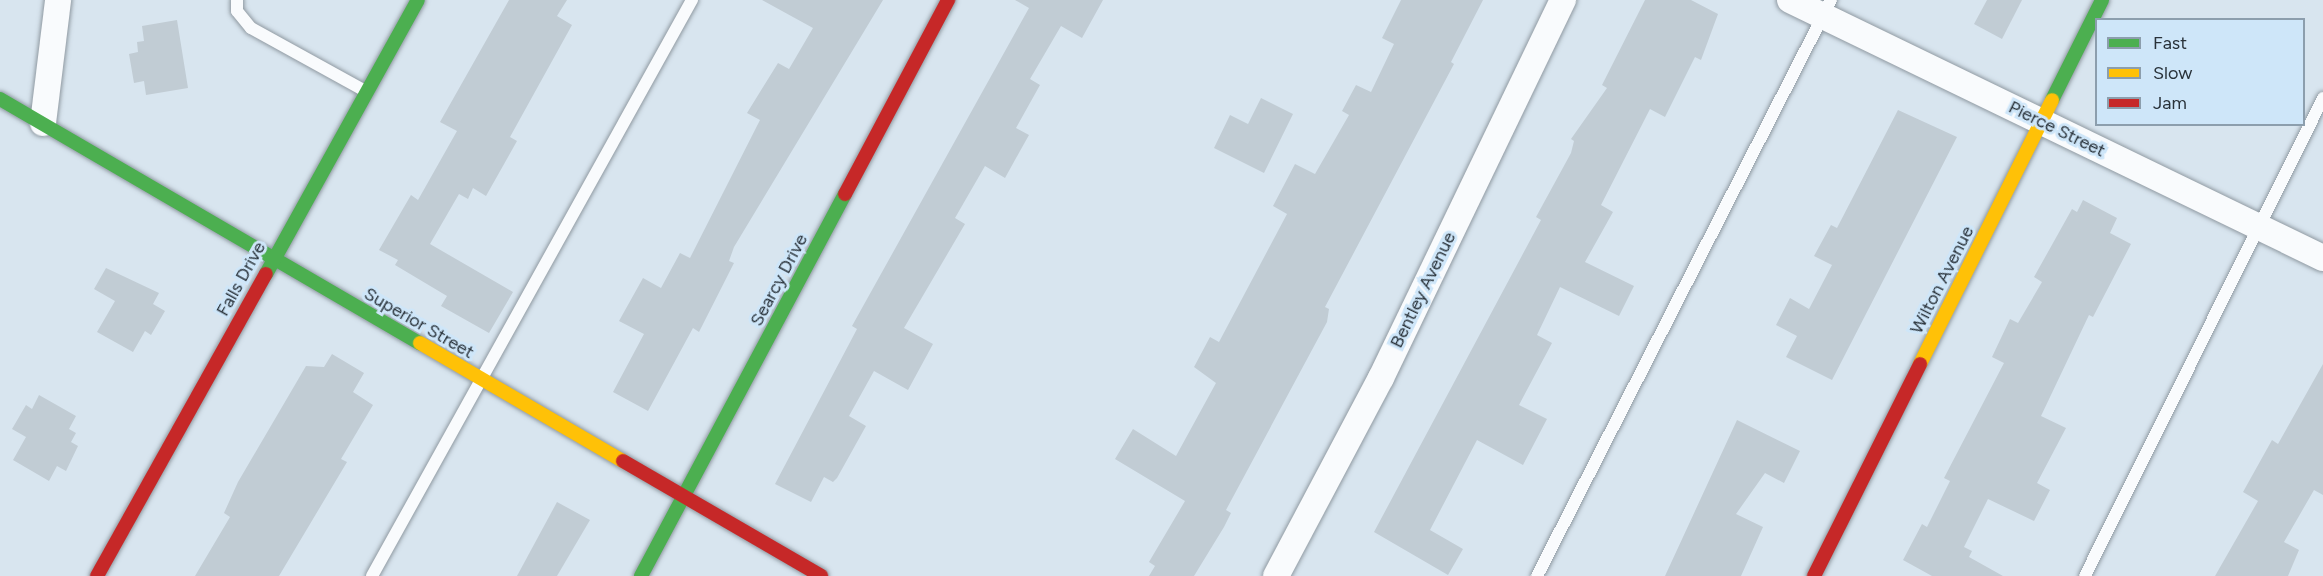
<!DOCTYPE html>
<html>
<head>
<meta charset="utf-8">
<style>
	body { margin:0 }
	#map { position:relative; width:2323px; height:576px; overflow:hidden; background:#d8e5ef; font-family:Figtree,sans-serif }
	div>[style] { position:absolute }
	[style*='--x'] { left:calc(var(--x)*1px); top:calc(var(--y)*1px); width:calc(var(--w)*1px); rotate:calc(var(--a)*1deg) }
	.building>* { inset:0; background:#c1ccd4 }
	.roads { filter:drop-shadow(0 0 2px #909aa2) drop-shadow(0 0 2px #909aa2) }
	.lane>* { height:12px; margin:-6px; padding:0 6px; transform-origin:6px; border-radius:6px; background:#f9fbfd }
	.street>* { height:26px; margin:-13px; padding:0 13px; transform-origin:13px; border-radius:13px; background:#f9fbfd }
	.fast>* { height:14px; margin:-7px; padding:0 7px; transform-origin:7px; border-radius:7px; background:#4caf50 }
	.slow>* { height:14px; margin:-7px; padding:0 7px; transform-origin:7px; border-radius:7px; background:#ffc107 }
	.jam>* { height:14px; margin:-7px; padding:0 7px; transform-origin:7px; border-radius:7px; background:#c62828 }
	span { translate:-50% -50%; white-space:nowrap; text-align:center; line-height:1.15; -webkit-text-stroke:6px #cee6f9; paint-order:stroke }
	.street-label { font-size:18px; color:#29323a }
	.legend { position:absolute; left:2095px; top:18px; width:210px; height:108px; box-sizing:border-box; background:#cee6f9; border:2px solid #8c9ead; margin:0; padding:8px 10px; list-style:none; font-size:18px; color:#29323a }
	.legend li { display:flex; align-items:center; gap:12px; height:30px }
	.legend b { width:30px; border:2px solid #8c9ead }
</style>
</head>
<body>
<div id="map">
	<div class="building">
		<i style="clip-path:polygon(509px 0,567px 0,557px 16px,572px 25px,510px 137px,517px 141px,486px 196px,473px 188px,468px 199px,459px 194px,430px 244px,513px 292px,489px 333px,441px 306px,447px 296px,395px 265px,398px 260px,379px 250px,411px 195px,418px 200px,457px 131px,440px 122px)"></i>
		<i style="clip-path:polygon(762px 0,883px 0,734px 247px,729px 261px,734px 263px,699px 332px,693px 328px,648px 411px,613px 392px,644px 334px,619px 321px,643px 278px,661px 288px,680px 253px,690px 258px,760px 120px,747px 113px,778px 63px,789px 69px,813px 28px)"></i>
		<i style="clip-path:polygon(1015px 0,1103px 0,1082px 38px,1061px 26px,1030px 79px,1040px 85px,1016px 128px,1029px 135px,1020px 151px,1005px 178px,985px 166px,955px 218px,965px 224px,904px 328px,933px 344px,908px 390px,874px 371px,849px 416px,866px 426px,837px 478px,833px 482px,824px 477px,811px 502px,775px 484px,857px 329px,852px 326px,1029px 8px)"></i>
		<i style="clip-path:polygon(1401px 0,1483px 0,1451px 62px,1454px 64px,1325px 307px,1329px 309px,1327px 322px,1226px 510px,1231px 513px,1224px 527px,1194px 576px,1149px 576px,1155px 566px,1149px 562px,1185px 501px,1115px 459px,1133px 429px,1176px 456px,1216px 383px,1194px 367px,1210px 337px,1219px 342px,1287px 214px,1273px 206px,1295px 164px,1315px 174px,1349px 115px,1342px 111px,1356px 85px,1371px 92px,1394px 44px,1382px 38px)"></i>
		<i style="clip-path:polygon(1645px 0,1691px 0,1718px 14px,1701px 60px,1695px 57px,1665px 117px,1650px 109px,1601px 205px,1613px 212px,1585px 262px,1634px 286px,1619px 316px,1560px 287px,1537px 335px,1552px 343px,1519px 405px,1547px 419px,1523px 465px,1477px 440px,1430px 530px,1463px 549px,1448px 575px,1374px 532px,1541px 220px,1536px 217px,1571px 153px,1574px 141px,1571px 139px,1607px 88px,1602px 85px)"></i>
		<i style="clip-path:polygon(1987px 0,2022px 0,2002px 39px,1974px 24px)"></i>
		<i style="clip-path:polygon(177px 20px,188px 88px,146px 95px,144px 81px,134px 83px,129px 54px,138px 52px,137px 42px,144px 41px,142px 26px)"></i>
		<i style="clip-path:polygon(1261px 98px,1293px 114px,1264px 173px,1214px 148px,1230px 115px,1248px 124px)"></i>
		<i style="clip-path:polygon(1898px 110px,1957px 137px,1832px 380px,1786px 357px,1797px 336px,1776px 325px,1790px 298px,1809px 309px,1832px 265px,1814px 256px,1831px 225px,1837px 228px)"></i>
		<i style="clip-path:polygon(2083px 200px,2117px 218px,2110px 233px,2131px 244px,2093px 317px,2089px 315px,2041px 416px,2066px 428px,2037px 483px,2050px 490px,2034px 521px,1988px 499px,1964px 547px,1972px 551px,1969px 557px,2003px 576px,1932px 576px,1903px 560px,1922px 524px,1927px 527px,1950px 481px,1944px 478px,2004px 363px,1992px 357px,2010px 319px,2018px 323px,2042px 282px,2034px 277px,2072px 209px,2077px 212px)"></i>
		<i style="clip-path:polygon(106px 268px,159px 293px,153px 304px,165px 311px,151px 335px,145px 331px,133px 352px,97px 332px,115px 301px,94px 289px)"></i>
		<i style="clip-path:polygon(332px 354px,364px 373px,353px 392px,373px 405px,341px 459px,347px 462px,279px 576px,195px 576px,230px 517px,224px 513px,238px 482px,306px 366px,324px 367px)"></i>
		<i style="clip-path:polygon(2323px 364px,2323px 495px,2314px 490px,2284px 542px,2299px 550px,2288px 576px,2215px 576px,2258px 501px,2243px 492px,2272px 440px,2278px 444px)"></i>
		<i style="clip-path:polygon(39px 395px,76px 416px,69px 429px,76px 433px,71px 442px,78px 446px,66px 471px,57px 466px,49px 481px,13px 460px,26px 437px,12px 429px,26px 405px,32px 409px)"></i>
		<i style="clip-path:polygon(1737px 420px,1800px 451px,1784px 483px,1765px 473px,1736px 514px,1763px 527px,1741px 576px,1665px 576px)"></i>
		<i style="clip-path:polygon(557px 502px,590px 520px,557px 576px,517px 576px)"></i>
	</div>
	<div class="roads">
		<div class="lane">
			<i style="--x:237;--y:0;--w:11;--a:90"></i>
			<i style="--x:237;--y:11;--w:22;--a:51"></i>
			<i style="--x:251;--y:28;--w:130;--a:28.9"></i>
			<i style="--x:372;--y:576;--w:659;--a:-60.95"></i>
			<i style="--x:1537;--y:576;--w:647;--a:-62.96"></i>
			<i style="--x:2085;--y:576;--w:534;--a:-63.53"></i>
		</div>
		<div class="street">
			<i style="--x:1790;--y:0;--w:592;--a:25.83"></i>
			<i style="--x:43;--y:123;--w:124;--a:-83"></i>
			<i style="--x:1276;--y:576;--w:224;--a:-62.1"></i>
			<i style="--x:1381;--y:378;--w:420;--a:-64.3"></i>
		</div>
		<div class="fast">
			<i style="--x:0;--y:99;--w:486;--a:30.2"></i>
			<i style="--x:2052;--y:100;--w:112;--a:-63.4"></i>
			<i style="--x:266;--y:274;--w:313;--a:-61"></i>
			<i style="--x:641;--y:576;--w:433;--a:-61.9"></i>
		</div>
		<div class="slow">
			<i style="--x:420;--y:343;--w:235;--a:30.2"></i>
			<i style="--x:1920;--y:364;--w:295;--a:-63.4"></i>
		</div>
		<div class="jam">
			<i style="--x:845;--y:194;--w:220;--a:-62"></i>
			<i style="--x:623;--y:461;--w:229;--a:30.1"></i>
			<i style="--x:97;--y:576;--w:346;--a:-60.8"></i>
			<i style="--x:1814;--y:576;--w:237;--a:-63.4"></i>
		</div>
	</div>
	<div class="street-label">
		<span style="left:2057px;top:129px;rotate:26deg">Pierce Street</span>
		<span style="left:241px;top:279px;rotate:-61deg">Falls Drive</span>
		<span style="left:779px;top:280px;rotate:-62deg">Searcy Drive</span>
		<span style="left:1942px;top:280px;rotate:-63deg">Wilton Avenue</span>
		<span style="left:1423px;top:290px;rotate:-64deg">Bentley Avenue</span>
		<span style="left:419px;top:323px;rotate:30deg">Superior Street</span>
	</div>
	<ul class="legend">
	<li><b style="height:8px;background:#4caf50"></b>Fast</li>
	<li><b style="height:8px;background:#ffc107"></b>Slow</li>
	<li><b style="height:8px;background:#c62828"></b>Jam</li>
	</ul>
</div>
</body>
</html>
